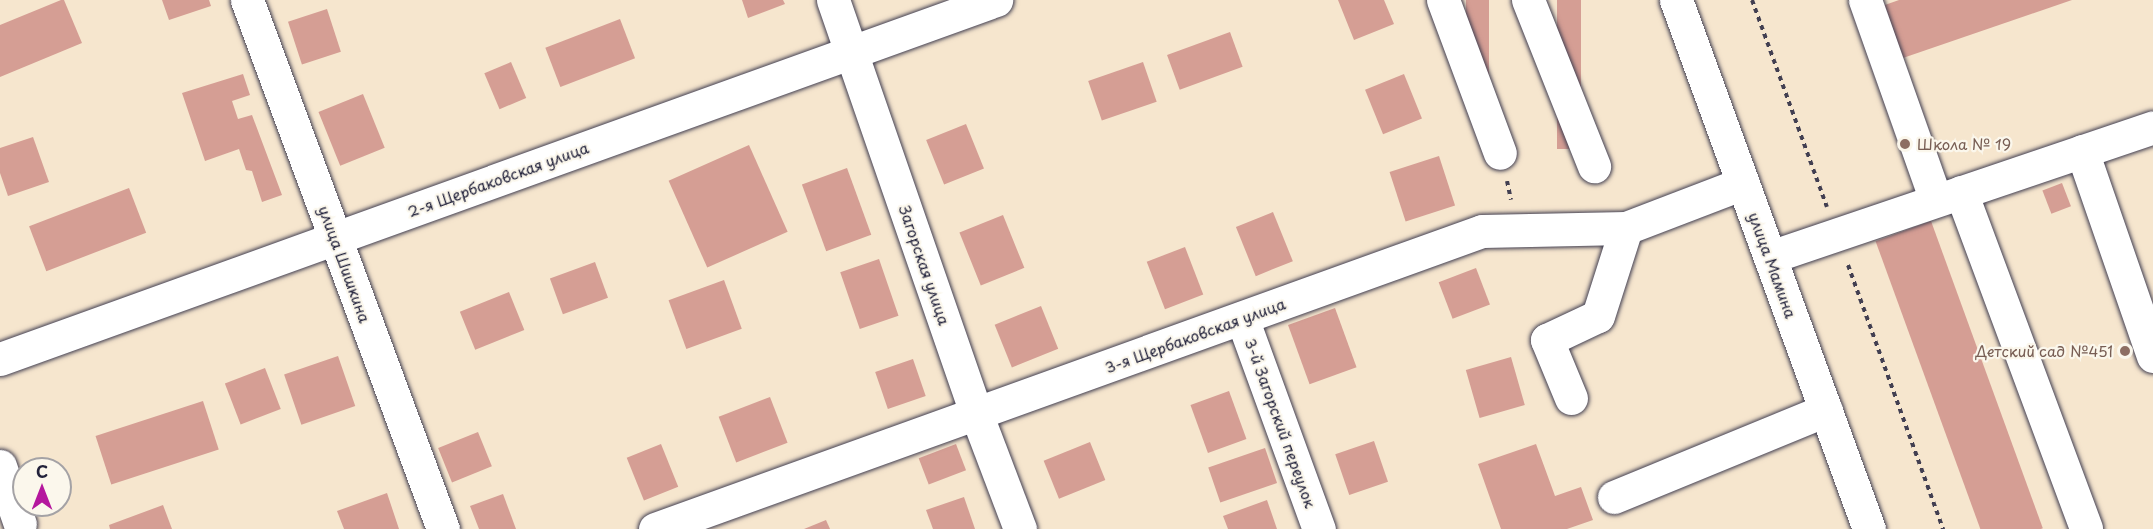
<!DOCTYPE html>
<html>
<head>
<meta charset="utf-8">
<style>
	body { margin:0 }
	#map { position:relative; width:2153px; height:529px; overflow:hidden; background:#f6e6ce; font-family:"Playpen Sans",sans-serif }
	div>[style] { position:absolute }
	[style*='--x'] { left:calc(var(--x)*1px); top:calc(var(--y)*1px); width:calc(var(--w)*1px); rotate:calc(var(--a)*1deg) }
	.building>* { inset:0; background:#d59e94; transform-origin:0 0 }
	.path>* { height:4px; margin-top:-2px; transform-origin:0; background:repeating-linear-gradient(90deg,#423f51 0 4.5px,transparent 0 9px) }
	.roads { filter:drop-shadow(0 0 2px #423f51) drop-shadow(0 0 2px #423f51) }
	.minor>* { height:33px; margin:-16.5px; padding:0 16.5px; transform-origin:16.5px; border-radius:16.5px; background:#fff }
	.major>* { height:33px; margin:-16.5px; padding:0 16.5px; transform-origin:16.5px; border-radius:16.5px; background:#fff }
	.dots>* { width:16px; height:16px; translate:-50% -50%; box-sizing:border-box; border:3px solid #fbf7ec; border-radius:50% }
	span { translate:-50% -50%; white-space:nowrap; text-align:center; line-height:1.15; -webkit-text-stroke:4.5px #fbf7ec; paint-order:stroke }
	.education-label { font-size:15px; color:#785e54 }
	.left { translate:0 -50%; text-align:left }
	.right { translate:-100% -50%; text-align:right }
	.street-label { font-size:15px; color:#22223b }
	.north { position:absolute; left:12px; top:457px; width:60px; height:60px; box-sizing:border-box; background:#fbf7ec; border:2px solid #a4a2a5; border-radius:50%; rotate:0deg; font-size:16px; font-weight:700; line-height:24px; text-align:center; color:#22223b }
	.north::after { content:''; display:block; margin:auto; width:21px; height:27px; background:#b5179e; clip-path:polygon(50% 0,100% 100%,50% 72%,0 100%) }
</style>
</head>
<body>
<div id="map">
	<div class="building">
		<i style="clip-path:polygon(61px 0,64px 0,82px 43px,0 77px,0 25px)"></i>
		<i style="clip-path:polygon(162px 0,209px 0,211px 6px,169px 20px)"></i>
		<i style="clip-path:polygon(742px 0,783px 0,785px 4px,748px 18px)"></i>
		<i style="clip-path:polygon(1338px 0,1384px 0,1394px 24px,1354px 40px)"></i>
		<i style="left:1466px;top:0;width:23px;height:99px"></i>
		<i style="left:1557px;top:0;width:24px;height:149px"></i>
		<i style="clip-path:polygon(1899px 0,2072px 0,1900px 59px,1882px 6px)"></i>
		<i style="left:327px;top:9px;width:45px;height:41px;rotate:72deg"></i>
		<i style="left:620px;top:19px;width:42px;height:80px;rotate:69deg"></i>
		<i style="left:1230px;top:32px;width:37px;height:67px;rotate:70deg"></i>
		<i style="left:511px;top:62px;width:39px;height:29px;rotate:67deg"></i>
		<i style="left:1143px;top:62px;width:42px;height:58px;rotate:71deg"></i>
		<i style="clip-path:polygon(243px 74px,250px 95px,232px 101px,238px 119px,252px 115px,282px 195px,262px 202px,252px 171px,246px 170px,239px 149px,205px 161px,182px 93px)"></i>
		<i style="left:1404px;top:74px;width:48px;height:42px;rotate:68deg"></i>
		<i style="left:363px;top:94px;width:58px;height:48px;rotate:68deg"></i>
		<i style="left:966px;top:124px;width:48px;height:43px;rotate:68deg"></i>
		<i style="clip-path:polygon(33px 137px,49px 182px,8px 196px,0 173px,0 148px)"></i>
		<i style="left:749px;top:145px;width:95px;height:88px;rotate:66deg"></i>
		<i style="left:1439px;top:156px;width:52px;height:52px;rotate:72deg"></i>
		<i style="left:847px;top:168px;width:71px;height:48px;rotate:70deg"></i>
		<i style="left:2062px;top:183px;width:25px;height:21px;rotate:69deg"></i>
		<i style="left:129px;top:188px;width:48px;height:107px;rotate:69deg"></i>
		<i style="left:1273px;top:212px;width:53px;height:40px;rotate:68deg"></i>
		<i style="left:1003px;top:215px;width:57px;height:47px;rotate:68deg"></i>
		<i style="left:1931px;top:221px;width:327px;height:59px;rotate:70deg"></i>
		<i style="left:1185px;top:247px;width:51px;height:41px;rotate:69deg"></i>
		<i style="left:879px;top:259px;width:60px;height:41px;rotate:71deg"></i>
		<i style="left:595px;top:262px;width:38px;height:48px;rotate:70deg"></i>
		<i style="left:1476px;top:268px;width:39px;height:40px;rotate:69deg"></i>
		<i style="left:724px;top:280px;width:52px;height:59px;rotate:70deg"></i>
		<i style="left:509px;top:292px;width:41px;height:53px;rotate:68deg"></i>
		<i style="left:1041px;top:306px;width:46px;height:50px;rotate:68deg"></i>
		<i style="left:1335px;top:308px;width:63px;height:50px;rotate:70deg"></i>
		<i style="left:338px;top:356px;width:53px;height:57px;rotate:71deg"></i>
		<i style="left:1511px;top:357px;width:50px;height:47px;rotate:74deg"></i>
		<i style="left:913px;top:359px;width:39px;height:40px;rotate:71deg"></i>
		<i style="left:265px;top:368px;width:44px;height:43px;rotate:69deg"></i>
		<i style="left:1229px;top:391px;width:51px;height:41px;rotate:70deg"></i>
		<i style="left:770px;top:397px;width:49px;height:55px;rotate:69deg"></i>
		<i style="left:203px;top:401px;width:51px;height:113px;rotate:72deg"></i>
		<i style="left:478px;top:432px;width:37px;height:43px;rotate:68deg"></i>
		<i style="left:1374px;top:441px;width:43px;height:41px;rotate:71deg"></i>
		<i style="left:1090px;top:442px;width:41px;height:50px;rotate:68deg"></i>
		<i style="left:661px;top:444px;width:46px;height:37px;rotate:68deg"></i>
		<i style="left:956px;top:444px;width:28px;height:40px;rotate:69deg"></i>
		<i style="clip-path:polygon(1536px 444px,1555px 496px,1581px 487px,1593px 520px,1567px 529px,1501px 529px,1478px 464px)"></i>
		<i style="left:1265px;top:448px;width:37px;height:60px;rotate:71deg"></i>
		<i style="clip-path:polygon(387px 493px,399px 529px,344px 529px,337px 511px)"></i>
		<i style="clip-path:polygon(503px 494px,516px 529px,479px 529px,470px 506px)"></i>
		<i style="clip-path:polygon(964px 497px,975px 529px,933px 529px,926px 510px)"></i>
		<i style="clip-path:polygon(1267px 500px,1277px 529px,1228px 529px,1223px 516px)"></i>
		<i style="clip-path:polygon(163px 505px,172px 529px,110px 529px,109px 525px)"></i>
		<i style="clip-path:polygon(826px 520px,830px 529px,804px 529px)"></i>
	</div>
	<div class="path">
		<i style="--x:1752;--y:0;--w:220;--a:70.1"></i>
		<i style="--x:1507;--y:181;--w:19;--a:78"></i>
		<i style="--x:1848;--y:265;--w:281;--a:70.2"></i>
	</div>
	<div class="roads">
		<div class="minor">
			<i style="--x:247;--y:0;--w:564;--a:69.67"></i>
			<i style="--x:833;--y:0;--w:437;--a:70.9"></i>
			<i style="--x:976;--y:413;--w:124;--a:69.2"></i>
			<i style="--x:1443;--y:0;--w:163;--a:69.6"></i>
			<i style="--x:1528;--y:0;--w:179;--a:68.3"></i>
			<i style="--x:1865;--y:0;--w:212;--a:70.5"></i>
			<i style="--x:2082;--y:151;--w:217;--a:70.9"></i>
			<i style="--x:1961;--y:192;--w:359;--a:69.6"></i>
			<i style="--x:1770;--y:257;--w:404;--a:-18.7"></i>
			<i style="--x:1242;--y:318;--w:225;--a:70"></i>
			<i style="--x:0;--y:359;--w:1059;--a:-19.82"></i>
			<i style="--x:1571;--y:398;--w:63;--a:-112.5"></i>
			<i style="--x:1547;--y:340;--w:56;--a:-25.2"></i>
			<i style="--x:1598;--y:316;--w:92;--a:-72.3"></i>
			<i style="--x:0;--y:466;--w:61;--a:71"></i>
			<i style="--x:1614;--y:497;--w:229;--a:-22.3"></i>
			<i style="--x:655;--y:529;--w:879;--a:-19.82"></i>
			<i style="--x:1482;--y:231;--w:144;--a:-1.2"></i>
			<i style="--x:1626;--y:228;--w:125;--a:-21"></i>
		</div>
		<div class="major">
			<i style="--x:1676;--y:0;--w:563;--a:69.96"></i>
		</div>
	</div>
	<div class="dots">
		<i style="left:1905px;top:144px;background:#8d6e63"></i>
		<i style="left:2125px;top:351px;background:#8d6e63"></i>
	</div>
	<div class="education-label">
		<span class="left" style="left:1917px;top:144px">Школа № 19</span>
		<span class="right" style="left:2113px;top:351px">Детский сад №451</span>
	</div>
	<div class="street-label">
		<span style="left:498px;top:179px;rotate:-20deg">2-я Щербаковская улица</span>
		<span style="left:345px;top:264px;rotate:70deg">улица Шишкина</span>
		<span style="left:925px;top:265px;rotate:71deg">Загорская улица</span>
		<span style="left:1773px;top:265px;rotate:70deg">улица Мамина</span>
		<span style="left:1195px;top:335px;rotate:-20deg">3-я Щербаковская улица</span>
		<span style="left:1281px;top:423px;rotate:70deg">3-й Загорский переулок</span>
	</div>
	<div class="north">С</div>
</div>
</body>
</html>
